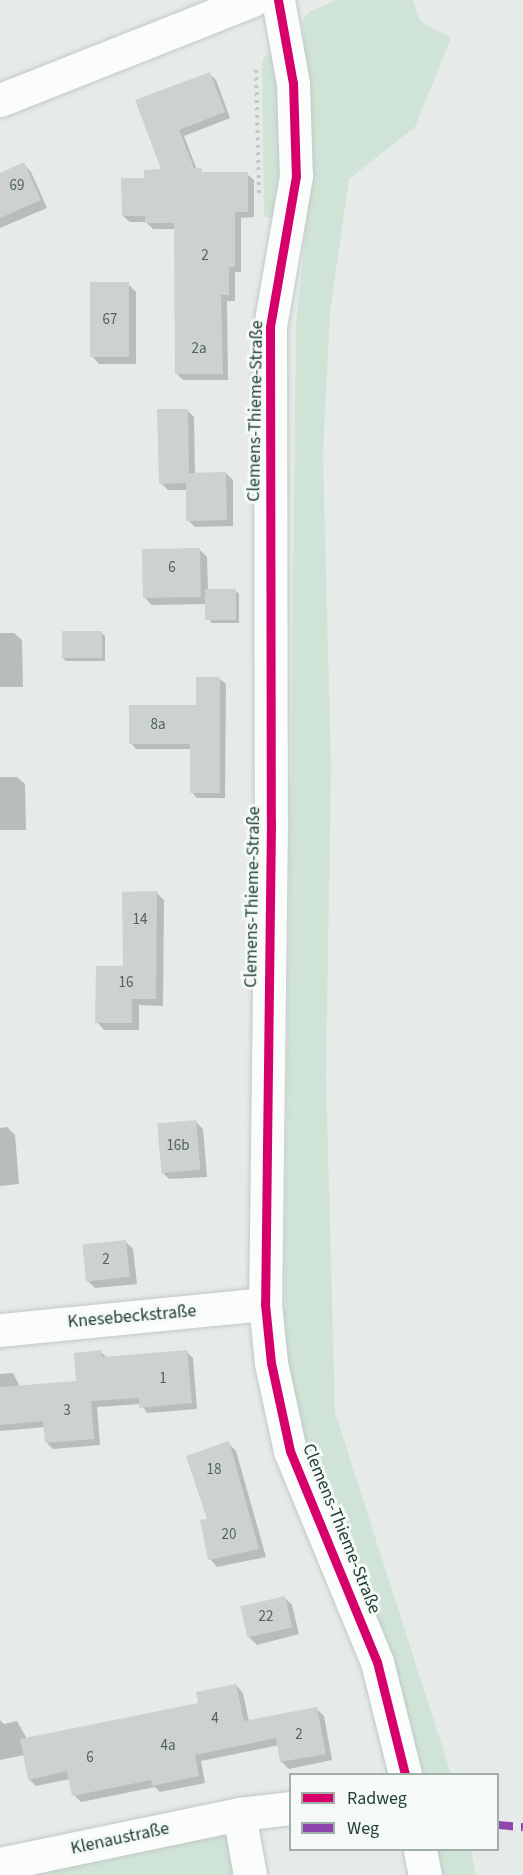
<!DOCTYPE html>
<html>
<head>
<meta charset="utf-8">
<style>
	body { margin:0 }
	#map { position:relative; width:523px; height:1875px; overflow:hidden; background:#e6ebe9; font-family:"Source Sans 3",sans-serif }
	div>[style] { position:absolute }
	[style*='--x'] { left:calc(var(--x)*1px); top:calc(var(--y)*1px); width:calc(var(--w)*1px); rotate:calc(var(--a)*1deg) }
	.green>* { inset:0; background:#cfe4d6 }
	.shadow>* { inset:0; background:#0003 }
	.building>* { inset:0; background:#cdd2d0; transform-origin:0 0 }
	.path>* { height:4px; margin-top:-2px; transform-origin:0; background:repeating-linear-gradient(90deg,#c2cac8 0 3px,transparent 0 7.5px) }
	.roads { filter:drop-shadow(0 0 2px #c3c8c6) drop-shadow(0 0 2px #c3c8c6) }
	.minor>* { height:33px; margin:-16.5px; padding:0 16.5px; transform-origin:16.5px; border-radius:16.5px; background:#fbfcfc }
	.tertiary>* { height:33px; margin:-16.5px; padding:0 16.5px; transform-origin:16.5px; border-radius:16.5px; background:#fbfcfc }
	.quiet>* { height:8px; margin-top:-4px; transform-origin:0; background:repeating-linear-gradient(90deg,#8e44ad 0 15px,transparent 0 23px) }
	.cycleway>* { height:9px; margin:-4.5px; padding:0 4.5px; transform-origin:4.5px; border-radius:4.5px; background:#d6006c }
	span { translate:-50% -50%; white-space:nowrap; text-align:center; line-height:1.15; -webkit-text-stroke:6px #f5faf7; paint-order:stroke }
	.number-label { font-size:15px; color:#4e645f }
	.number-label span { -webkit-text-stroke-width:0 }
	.street-label { font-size:18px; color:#233f38 }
	.legend { position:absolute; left:289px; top:1773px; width:210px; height:78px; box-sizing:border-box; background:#f5faf7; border:2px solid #a1afab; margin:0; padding:8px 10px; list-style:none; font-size:18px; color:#233f38 }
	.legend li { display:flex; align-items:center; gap:12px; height:30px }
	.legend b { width:30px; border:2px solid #a1afab }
</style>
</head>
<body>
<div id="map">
	<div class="green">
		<i style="clip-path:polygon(337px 0,413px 0,420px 21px,451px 38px,415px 127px,349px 179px,330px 312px,323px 455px,331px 768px,326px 1076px,335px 1412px,451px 1774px,421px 1774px,411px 1721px,364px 1586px,317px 1488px,294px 1419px,284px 1337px,296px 325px,310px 187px,303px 19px,309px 12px)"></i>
		<i style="clip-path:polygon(271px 55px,285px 139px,275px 219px,264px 216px,262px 63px,264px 56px)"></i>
		<i style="clip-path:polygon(230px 1829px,239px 1875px,0 1875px)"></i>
		<i style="clip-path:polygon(434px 1850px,471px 1850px,476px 1875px,437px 1875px)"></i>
	</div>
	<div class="shadow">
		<i style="clip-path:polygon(210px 74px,216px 80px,230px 118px,184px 136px,197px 170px,206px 174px,247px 174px,254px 180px,254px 217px,241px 218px,241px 272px,235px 272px,235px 301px,227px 301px,228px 380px,183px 380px,177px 374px,176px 229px,153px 229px,146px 222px,130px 222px,123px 216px,146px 179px,163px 171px,137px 101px)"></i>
		<i style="clip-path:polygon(24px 164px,31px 172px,47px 208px,0 228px,0 174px)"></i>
		<i style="clip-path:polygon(128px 284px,136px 292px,136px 364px,99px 364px,92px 356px)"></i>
		<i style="clip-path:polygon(187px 410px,194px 417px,195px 474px,226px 473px,233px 480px,233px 526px,195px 527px,188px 520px,187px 490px,168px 490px,161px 483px)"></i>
		<i style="clip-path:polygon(200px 550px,207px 557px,208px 591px,235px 590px,239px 594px,239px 623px,211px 623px,207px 604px,152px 605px,145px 598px)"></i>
		<i style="clip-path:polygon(0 633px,14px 633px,22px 640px,23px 687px,0 687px)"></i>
		<i style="clip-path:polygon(102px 633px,105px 636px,105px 661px,66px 661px,63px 658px)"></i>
		<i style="clip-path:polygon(220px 679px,226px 684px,225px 798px,197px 798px,192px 792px,191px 749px,136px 749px,131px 743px,198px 707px)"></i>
		<i style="clip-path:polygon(0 777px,17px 777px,25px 784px,26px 830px,0 830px)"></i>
		<i style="clip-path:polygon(156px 892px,164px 900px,163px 1006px,139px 1005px,139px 1030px,104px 1030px,97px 1022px)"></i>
		<i style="clip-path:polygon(196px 1122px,203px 1129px,207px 1177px,169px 1179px,162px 1172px)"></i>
		<i style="clip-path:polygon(7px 1127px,15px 1135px,19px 1184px,0 1186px,0 1128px)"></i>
		<i style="clip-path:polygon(125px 1241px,133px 1249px,137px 1284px,95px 1288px,87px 1280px)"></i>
		<i style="clip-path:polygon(101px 1352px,107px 1358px,187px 1352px,193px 1358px,197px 1409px,147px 1413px,141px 1404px,97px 1407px,100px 1445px,53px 1449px,46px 1442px,45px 1427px,0 1431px,0 1374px,13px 1373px,20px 1387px,78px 1382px)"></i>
		<i style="clip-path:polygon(228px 1443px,236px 1451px,266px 1557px,217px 1567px,210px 1559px,209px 1520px)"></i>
		<i style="clip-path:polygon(284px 1597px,292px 1605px,299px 1634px,257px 1645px,249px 1637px)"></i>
		<i style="clip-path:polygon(236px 1685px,243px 1693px,249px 1722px,317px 1709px,324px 1716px,332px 1760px,289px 1769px,282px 1762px,279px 1745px,201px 1761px,205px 1783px,160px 1792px,155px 1787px,81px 1802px,74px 1795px,70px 1779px,36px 1786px,29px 1779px,24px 1755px,0 1760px,0 1720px,4px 1724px,17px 1721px,27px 1739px,200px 1704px)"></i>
	</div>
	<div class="building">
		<i style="clip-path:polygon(210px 72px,225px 112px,179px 130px,194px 168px,202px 168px,202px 172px,248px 172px,248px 212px,235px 212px,235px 267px,229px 267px,229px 295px,221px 295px,223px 374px,175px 374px,174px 223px,145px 223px,145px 216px,122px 216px,121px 178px,144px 178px,144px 170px,161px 169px,135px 100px)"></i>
		<i style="clip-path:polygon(24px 162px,41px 200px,0 218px,0 173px)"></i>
		<i style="left:90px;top:282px;width:39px;height:75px"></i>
		<i style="clip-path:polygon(157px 409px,188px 409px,189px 473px,226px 472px,227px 520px,186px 521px,186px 483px,159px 484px)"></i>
		<i style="left:200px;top:548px;width:49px;height:58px;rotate:89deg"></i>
		<i style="left:205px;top:589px;width:31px;height:31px"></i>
		<i style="left:62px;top:631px;width:40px;height:27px"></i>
		<i style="clip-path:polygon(196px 677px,220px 677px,220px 793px,190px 793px,190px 744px,129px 744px,129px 705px,196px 705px)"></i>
		<i style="clip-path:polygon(157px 891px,156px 999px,132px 999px,132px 1023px,95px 1023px,96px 966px,123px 966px,122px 892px)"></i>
		<i style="left:196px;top:1120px;width:50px;height:39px;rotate:85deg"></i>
		<i style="left:126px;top:1240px;width:37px;height:44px;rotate:84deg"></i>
		<i style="clip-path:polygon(101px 1350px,102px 1357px,187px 1350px,192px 1403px,139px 1408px,139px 1398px,91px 1401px,94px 1439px,45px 1443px,43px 1421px,0 1425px,0 1387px,76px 1381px,74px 1353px)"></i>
		<i style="clip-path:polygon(229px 1441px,259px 1549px,208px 1560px,200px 1520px,207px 1519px,186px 1456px)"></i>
		<i style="left:285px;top:1596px;width:32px;height:46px;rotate:77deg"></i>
		<i style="clip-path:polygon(236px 1684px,244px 1721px,317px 1707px,326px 1754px,280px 1762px,276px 1738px,195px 1755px,199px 1776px,152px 1786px,151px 1780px,72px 1796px,67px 1771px,28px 1780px,20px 1739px,198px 1703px,196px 1692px)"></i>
	</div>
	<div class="path">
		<i style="--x:256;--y:70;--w:124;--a:88.6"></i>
	</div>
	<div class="roads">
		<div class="minor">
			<i style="--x:278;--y:0;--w:84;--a:79.8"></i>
			<i style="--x:293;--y:83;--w:93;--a:88.2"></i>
			<i style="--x:296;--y:176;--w:153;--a:99.8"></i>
			<i style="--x:270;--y:327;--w:495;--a:89.9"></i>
			<i style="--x:271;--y:822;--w:482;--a:90.7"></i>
			<i style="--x:265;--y:1304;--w:59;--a:84.2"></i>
			<i style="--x:271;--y:1363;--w:90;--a:77.8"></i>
			<i style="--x:290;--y:1451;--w:228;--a:67.6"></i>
			<i style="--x:377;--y:1662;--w:115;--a:76"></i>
			<i style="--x:0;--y:1330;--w:266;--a:-5.6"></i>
			<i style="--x:239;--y:1814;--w:62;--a:79.8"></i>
			<i style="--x:420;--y:1850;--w:25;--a:79"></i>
			<i style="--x:0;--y:1864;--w:244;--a:-11.8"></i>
			<i style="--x:239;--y:1814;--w:51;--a:-6.7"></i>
		</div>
		<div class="tertiary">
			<i style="--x:0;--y:100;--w:272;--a:-21.6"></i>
		</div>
	</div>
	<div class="quiet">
		<i style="--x:498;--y:1825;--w:25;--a:5"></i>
	</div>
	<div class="cycleway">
		<i style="--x:278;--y:0;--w:84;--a:79.8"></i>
		<i style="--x:293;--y:83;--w:93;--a:88.2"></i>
		<i style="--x:296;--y:176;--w:153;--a:99.8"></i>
		<i style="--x:270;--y:327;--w:495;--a:89.9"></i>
		<i style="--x:271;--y:822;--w:482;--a:90.7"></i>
		<i style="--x:265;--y:1304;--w:59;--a:84.2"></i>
		<i style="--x:271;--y:1363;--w:90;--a:77.8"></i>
		<i style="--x:290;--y:1451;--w:228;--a:67.6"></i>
		<i style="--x:377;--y:1662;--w:115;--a:76"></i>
	</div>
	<div class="number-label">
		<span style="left:17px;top:186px">69</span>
		<span style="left:205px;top:256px">2</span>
		<span style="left:110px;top:320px">67</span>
		<span style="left:199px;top:349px">2a</span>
		<span style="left:172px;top:568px">6</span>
		<span style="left:158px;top:725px">8a</span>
		<span style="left:140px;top:920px">14</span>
		<span style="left:126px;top:983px">16</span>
		<span style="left:178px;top:1146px">16b</span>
		<span style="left:106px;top:1260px">2</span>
		<span style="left:163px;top:1379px">1</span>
		<span style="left:67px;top:1411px">3</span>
		<span style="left:214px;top:1470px">18</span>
		<span style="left:229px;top:1535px">20</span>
		<span style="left:266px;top:1617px">22</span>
		<span style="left:215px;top:1719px">4</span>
		<span style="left:299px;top:1735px">2</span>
		<span style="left:168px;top:1746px">4a</span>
		<span style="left:90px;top:1758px">6</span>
	</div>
	<div class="street-label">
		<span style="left:256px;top:411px;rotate:-89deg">Clemens-Thieme-Straße</span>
		<span style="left:253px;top:897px;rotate:-89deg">Clemens-Thieme-Straße</span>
		<span style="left:132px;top:1317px;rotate:-5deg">Knesebeckstraße</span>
		<span style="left:341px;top:1529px;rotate:68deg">Clemens-Thieme-Straße</span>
		<span style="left:120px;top:1839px;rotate:-12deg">Klenaustraße</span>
	</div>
	<ul class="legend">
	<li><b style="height:8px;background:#d6006c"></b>Radweg</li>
	<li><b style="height:8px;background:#8e44ad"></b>Weg</li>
	</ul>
</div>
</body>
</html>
